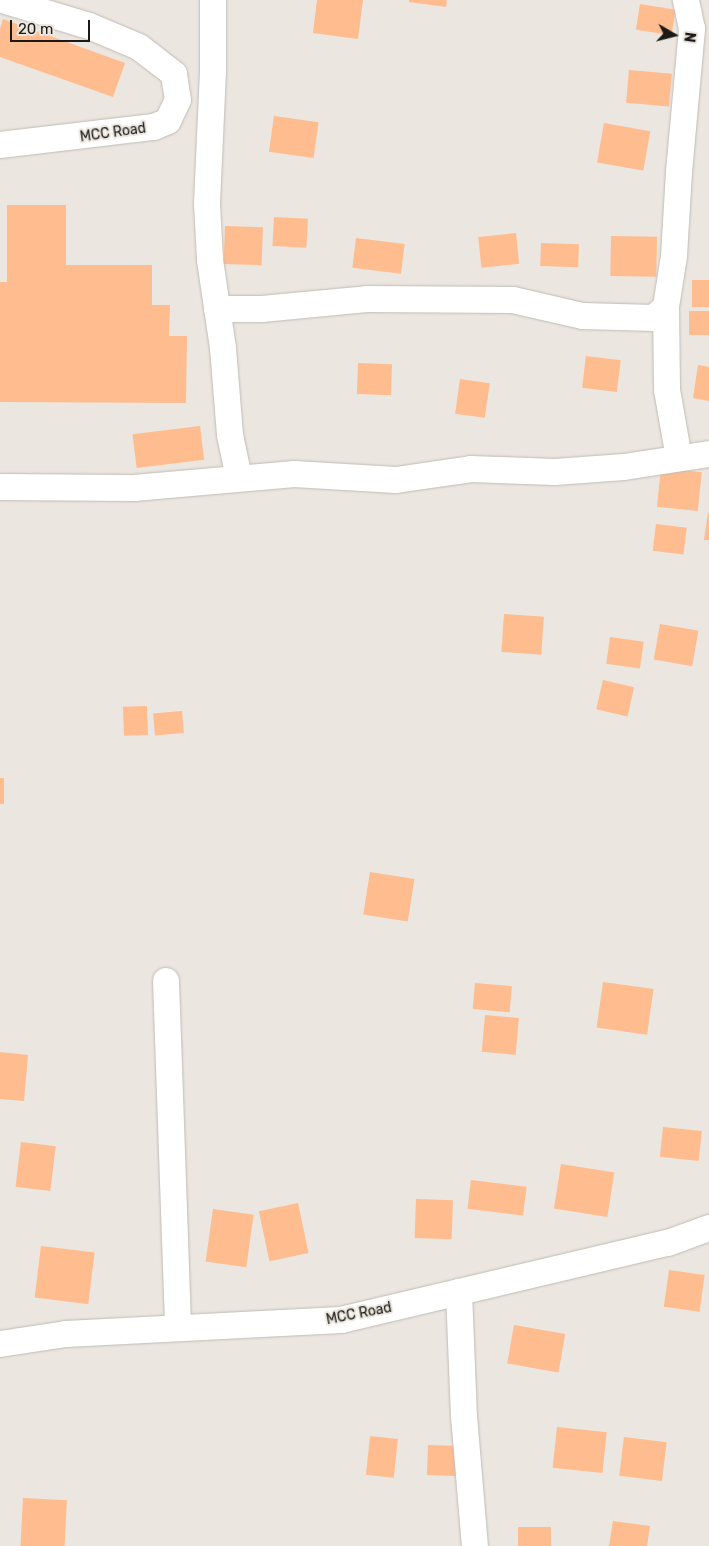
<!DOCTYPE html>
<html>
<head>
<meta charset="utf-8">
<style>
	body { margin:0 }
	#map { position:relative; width:709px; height:1546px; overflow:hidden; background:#ebe6df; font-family:Rubik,sans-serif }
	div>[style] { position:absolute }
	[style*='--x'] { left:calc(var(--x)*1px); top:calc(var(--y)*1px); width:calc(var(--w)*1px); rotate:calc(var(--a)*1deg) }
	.building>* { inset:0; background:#febc8f; transform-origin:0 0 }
	.roads { filter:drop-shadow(0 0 1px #c0bbb4) drop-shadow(0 0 1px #c0bbb4) }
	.street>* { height:26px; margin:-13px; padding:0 13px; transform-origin:13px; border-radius:13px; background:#fff }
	span { translate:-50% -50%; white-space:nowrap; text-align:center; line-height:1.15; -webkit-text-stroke:4px #ebe6df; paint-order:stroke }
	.street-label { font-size:14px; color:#1b1917 }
	.north { position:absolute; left:649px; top:10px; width:50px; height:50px; -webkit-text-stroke:4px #ebe6df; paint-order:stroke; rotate:98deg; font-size:14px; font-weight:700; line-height:20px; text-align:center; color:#1b1917 }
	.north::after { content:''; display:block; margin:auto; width:18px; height:22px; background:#1b1917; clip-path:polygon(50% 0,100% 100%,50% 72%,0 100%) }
	.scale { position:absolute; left:10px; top:20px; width:80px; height:22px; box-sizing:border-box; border:2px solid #1b1917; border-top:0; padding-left:6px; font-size:15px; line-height:18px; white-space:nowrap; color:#1b1917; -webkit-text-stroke:4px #ebe6df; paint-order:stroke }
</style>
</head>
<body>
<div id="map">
	<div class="building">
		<i style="clip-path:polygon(317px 0,363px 0,358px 39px,313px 33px)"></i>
		<i style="clip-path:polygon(409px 0,447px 0,446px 7px,409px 2px)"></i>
		<i style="left:640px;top:4px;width:36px;height:26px;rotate:9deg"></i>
		<i style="clip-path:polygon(3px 19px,125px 63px,113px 97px,0 57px,0 29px)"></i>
		<i style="left:629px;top:70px;width:43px;height:33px;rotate:5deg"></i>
		<i style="left:274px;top:116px;width:45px;height:36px;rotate:8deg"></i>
		<i style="left:604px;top:123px;width:47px;height:40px;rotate:10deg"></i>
		<i style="clip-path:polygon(7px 205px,66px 205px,66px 265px,152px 265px,152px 305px,170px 305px,169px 336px,187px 336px,186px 403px,0 402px,0 282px,7px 282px)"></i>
		<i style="left:274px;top:217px;width:34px;height:29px;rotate:3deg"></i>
		<i style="left:225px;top:226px;width:38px;height:38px;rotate:2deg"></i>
		<i style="left:516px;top:233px;width:31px;height:38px;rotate:84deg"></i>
		<i style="left:611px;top:236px;width:46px;height:40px;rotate:1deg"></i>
		<i style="left:356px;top:238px;width:49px;height:30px;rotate:7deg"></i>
		<i style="left:541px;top:243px;width:38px;height:23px;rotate:2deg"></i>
		<i style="left:692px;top:280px;width:17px;height:27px"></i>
		<i style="left:709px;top:311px;width:24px;height:20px;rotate:90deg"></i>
		<i style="left:586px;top:356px;width:35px;height:32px;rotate:7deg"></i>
		<i style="left:358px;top:363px;width:34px;height:31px;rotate:2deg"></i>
		<i style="clip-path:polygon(698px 365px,709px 367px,709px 401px,693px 398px)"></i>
		<i style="left:460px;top:379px;width:30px;height:35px;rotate:8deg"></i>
		<i style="left:200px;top:426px;width:34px;height:68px;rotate:83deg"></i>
		<i style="left:661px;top:468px;width:41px;height:39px;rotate:6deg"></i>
		<i style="clip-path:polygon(708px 513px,709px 513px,709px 540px,704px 540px)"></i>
		<i style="left:656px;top:524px;width:31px;height:27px;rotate:7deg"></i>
		<i style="left:504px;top:614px;width:40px;height:38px;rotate:4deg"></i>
		<i style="left:660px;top:624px;width:39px;height:36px;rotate:10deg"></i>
		<i style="left:610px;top:637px;width:34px;height:27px;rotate:8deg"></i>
		<i style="left:603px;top:680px;width:32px;height:30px;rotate:13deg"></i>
		<i style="left:147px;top:706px;width:29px;height:24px;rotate:88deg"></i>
		<i style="left:182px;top:711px;width:22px;height:29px;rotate:85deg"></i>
		<i style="left:0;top:778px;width:4px;height:26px"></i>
		<i style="left:370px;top:872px;width:45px;height:43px;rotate:9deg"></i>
		<i style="left:603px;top:982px;width:51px;height:46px;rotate:8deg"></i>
		<i style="left:475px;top:983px;width:37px;height:26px;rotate:5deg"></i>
		<i style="left:485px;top:1015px;width:34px;height:37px;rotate:5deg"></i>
		<i style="clip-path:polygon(0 1052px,28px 1055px,24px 1101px,0 1099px)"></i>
		<i style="left:663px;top:1127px;width:39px;height:30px;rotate:6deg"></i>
		<i style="left:21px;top:1142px;width:35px;height:45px;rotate:7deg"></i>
		<i style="left:561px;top:1164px;width:54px;height:45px;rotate:9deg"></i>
		<i style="left:471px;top:1180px;width:56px;height:29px;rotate:7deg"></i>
		<i style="left:416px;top:1199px;width:37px;height:39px;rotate:2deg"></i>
		<i style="left:298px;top:1203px;width:51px;height:40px;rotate:78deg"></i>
		<i style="left:213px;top:1209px;width:41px;height:53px;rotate:8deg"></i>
		<i style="left:41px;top:1246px;width:54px;height:52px;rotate:7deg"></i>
		<i style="left:669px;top:1270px;width:36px;height:37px;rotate:8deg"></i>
		<i style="left:514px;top:1325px;width:52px;height:39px;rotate:10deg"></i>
		<i style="left:557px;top:1427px;width:50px;height:41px;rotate:6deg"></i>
		<i style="left:370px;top:1436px;width:28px;height:39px;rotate:6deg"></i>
		<i style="left:624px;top:1437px;width:43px;height:39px;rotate:7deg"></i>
		<i style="left:428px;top:1445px;width:29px;height:30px;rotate:2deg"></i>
		<i style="left:23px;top:1498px;width:44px;height:48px;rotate:3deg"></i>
		<i style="clip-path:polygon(613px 1521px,650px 1526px,647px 1546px,609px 1546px)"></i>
		<i style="left:518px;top:1527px;width:33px;height:19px"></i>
	</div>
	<div class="roads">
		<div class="street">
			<i style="--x:213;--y:0;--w:71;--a:90"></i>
			<i style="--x:213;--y:71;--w:133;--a:92.6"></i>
			<i style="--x:207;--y:204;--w:56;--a:86.9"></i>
			<i style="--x:210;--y:260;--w:89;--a:81.6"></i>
			<i style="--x:223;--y:348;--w:87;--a:85.4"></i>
			<i style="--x:230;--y:435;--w:44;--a:78.2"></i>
			<i style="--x:0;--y:145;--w:155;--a:-6.7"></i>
			<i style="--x:154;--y:127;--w:15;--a:-23"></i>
			<i style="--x:168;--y:121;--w:23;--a:-65"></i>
			<i style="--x:178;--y:100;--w:26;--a:-99"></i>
			<i style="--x:174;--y:74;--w:44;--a:-142.4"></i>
			<i style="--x:139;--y:47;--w:54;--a:-157.2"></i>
			<i style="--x:89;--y:26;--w:90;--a:-163.2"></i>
			<i style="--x:666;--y:307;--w:83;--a:89.3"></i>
			<i style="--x:667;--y:390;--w:69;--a:80"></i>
			<i style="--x:217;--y:309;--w:45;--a:0"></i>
			<i style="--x:262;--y:309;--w:105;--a:-5.4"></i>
			<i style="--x:367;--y:299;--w:146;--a:0.4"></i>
			<i style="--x:513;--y:300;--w:72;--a:12.9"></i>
			<i style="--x:583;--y:316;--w:71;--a:1.6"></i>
			<i style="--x:654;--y:318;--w:16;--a:-43"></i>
			<i style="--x:666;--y:307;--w:52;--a:-81.1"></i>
			<i style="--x:674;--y:256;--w:84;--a:-86.6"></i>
			<i style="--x:679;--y:172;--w:144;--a:-84.8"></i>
			<i style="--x:692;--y:29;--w:30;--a:-102"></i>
			<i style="--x:0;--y:487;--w:134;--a:0.4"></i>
			<i style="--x:134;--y:488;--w:161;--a:-5"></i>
			<i style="--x:294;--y:474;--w:102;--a:3.4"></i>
			<i style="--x:396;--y:480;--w:76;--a:-8.3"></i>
			<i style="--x:471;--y:469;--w:84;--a:2"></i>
			<i style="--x:555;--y:472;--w:69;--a:-4.1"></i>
			<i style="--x:624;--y:467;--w:86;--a:-8.7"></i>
			<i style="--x:166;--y:981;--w:347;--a:88"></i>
			<i style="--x:459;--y:1292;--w:124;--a:87.7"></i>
			<i style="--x:464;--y:1416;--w:130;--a:85.2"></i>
			<i style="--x:0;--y:1344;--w:67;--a:-8.6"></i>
			<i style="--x:66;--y:1334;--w:275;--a:-2.9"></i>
			<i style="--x:341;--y:1320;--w:336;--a:-13.3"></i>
			<i style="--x:668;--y:1243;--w:44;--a:-20.1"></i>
		</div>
	</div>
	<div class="street-label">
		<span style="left:113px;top:133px;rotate:-8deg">MCC Road</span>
		<span style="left:359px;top:1314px;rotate:-11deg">MCC Road</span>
	</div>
	<div class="north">N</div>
	<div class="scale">20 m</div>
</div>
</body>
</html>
